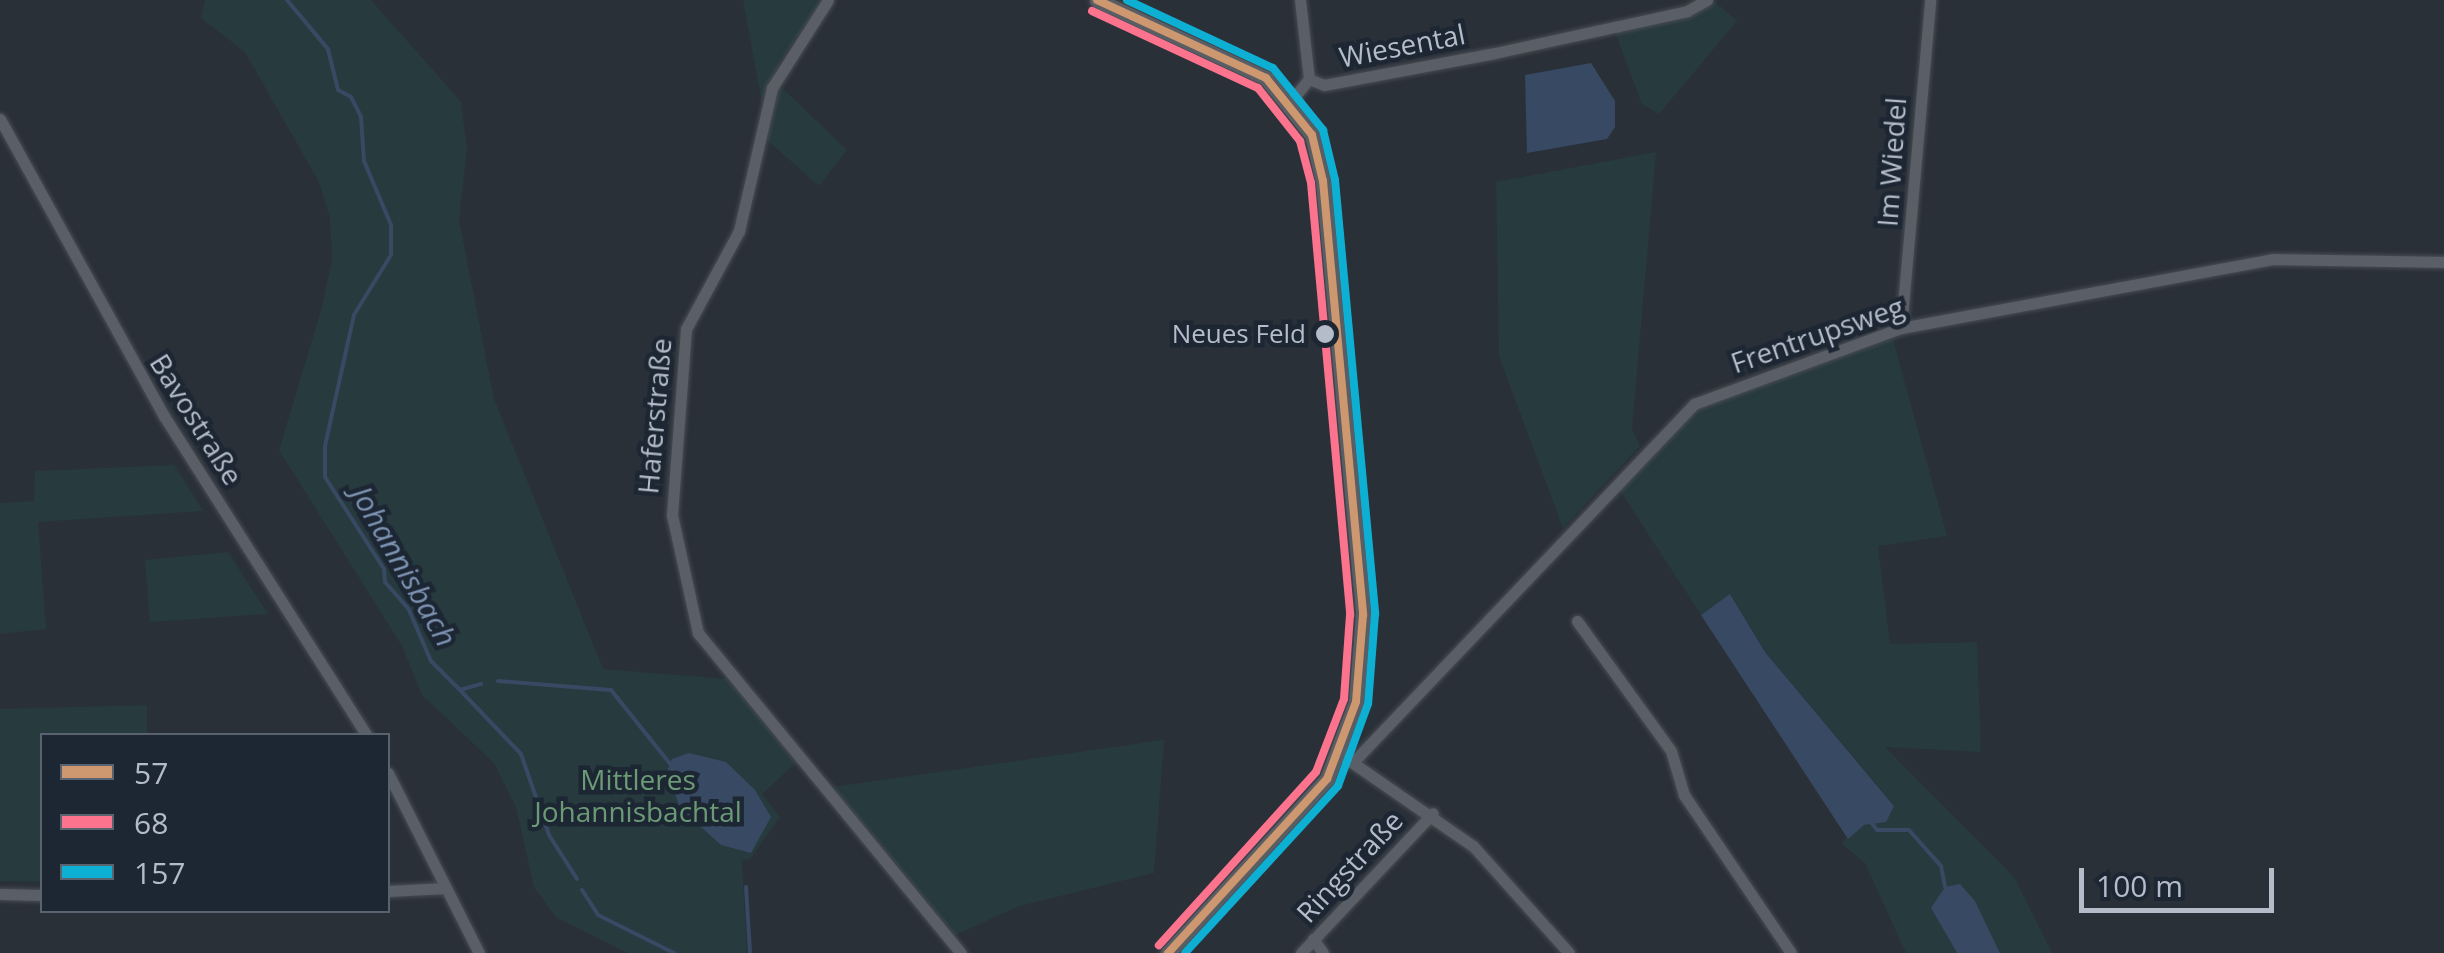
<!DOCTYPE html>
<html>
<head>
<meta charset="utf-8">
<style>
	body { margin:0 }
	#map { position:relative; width:2444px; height:953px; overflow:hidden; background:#2a3038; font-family:"Open Sans",sans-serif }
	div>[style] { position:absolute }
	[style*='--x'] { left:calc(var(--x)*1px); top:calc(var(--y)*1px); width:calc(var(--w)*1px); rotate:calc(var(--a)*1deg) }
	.green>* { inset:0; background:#273a3e }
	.water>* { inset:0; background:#384963 }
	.stream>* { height:4px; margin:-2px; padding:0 2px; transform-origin:2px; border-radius:2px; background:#384963 }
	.roads { filter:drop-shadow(0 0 2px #484c53) drop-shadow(0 0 2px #484c53) }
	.minor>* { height:11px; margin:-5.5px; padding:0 5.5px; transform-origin:5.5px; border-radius:5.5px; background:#5a5e66 }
	.secondary>* { height:15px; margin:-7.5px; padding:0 7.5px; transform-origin:7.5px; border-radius:7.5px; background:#595d64 }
	.bus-1>* { height:8px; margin:-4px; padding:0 4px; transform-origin:4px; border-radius:4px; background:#cd976f }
	.bus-2>* { height:8px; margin:-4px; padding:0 4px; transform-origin:4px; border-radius:4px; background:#fc738d }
	.bus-3>* { height:8px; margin:-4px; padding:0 4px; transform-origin:4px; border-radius:4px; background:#0dafd3 }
	.dots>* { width:28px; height:28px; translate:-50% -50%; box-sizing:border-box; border:5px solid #1d2633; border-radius:50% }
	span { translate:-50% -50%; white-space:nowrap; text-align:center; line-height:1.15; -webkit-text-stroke:9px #1d2633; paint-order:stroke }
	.bus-label { font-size:26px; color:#b4bcc9 }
	.right { translate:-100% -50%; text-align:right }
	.street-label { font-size:28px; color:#b4bcc9 }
	.park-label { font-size:28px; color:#6b9a76 }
	.water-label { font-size:30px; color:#7c92b1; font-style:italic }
	.legend { position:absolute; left:40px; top:733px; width:350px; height:180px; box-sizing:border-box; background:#1d2633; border:2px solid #59626f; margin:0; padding:12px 18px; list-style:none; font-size:30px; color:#b4bcc9 }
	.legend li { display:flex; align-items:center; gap:20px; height:50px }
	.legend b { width:50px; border:2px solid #59626f }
	.scale { position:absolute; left:2079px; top:868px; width:195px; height:45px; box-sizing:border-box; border:5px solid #b4bcc9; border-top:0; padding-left:12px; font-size:30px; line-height:35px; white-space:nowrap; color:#b4bcc9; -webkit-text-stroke:8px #1d2633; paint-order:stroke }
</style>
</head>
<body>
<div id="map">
	<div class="green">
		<i style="clip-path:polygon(205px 0,371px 0,461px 102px,467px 149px,459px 220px,494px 399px,603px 669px,727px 679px,797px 762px,762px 794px,780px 817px,750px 859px,742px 860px,747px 953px,628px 953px,556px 917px,534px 887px,516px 807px,494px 763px,422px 695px,402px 646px,279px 450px,322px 307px,332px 260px,330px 218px,319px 182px,245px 52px,201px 18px)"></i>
		<i style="clip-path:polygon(743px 0,823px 0,781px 60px,762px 103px)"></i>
		<i style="clip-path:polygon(1714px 1px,1737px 21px,1659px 114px,1642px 104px,1615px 32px,1679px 20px)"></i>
		<i style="clip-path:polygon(778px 84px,847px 150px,819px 186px,767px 140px)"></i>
		<i style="clip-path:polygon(1656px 152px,1632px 429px,1640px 446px,1563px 528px,1499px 356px,1496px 182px)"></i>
		<i style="clip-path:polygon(1892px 336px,1947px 536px,1878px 546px,1890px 644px,1977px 642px,1981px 752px,1885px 747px,2014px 877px,2052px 953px,2000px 953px,1975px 901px,1931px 908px,1957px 953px,1906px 953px,1865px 863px,1841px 843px,1863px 825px,1879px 823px,1894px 805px,1765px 652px,1731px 595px,1701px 615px,1617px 486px,1688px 411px)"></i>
		<i style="clip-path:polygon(174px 465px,203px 511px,38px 522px,46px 629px,0 634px,0 503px,34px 501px,35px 471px)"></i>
		<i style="clip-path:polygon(228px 552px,268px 614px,150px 622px,145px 560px)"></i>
		<i style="clip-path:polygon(147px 705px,147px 735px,42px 736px,42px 882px,0 881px,0 709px)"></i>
		<i style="clip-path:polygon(1164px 740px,1154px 873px,1019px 906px,955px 935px,832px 787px)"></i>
	</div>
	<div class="water">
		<i style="clip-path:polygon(1591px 63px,1615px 101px,1615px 127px,1607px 139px,1527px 153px,1525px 75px)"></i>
		<i style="clip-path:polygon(1730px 594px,1765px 652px,1894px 806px,1886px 822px,1864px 825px,1848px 839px,1701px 615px)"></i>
		<i style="clip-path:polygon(689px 753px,726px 762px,755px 790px,771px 817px,751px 853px,721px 845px,680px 808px,667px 771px,672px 759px)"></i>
		<i style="clip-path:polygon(1960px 884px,1975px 901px,2000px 953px,1957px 953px,1931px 908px,1945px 887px)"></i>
	</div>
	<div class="stream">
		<i style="--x:287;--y:0;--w:64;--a:50.1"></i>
		<i style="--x:328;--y:49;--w:42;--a:76.3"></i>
		<i style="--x:338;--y:90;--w:15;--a:28"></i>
		<i style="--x:351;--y:97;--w:22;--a:63"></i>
		<i style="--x:361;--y:117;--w:44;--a:86.1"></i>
		<i style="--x:364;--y:161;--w:69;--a:67.1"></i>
		<i style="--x:391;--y:225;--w:30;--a:90"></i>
		<i style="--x:391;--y:255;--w:70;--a:121.7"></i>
		<i style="--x:354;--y:315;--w:134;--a:102.5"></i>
		<i style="--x:325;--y:446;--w:31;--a:90"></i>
		<i style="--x:325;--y:477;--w:109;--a:57.3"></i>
		<i style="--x:384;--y:569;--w:13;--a:86"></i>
		<i style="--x:385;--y:582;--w:37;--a:49"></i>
		<i style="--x:409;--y:610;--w:56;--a:66.7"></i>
		<i style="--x:431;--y:661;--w:41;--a:45"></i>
		<i style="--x:460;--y:690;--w:22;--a:-16"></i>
		<i style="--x:1350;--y:375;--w:293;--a:85.5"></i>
		<i style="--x:498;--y:681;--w:113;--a:4.6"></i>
		<i style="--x:611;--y:690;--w:96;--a:51.3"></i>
		<i style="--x:460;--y:690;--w:88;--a:46.4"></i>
		<i style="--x:521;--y:754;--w:86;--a:70.9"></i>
		<i style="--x:549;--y:835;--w:52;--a:57.5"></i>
		<i style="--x:1871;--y:822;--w:10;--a:53"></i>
		<i style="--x:1877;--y:830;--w:32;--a:0"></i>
		<i style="--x:1909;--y:830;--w:48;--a:48.4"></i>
		<i style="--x:1941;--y:866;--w:21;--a:79"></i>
		<i style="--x:746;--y:887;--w:66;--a:86.5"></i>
		<i style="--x:582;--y:890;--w:30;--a:57"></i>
		<i style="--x:598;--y:915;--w:85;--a:26.6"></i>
	</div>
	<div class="roads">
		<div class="minor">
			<i style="--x:828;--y:0;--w:104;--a:122.5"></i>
			<i style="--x:772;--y:88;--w:147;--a:103"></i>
			<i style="--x:739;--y:231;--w:111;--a:118.4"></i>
			<i style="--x:686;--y:329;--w:187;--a:94.3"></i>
			<i style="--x:672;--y:515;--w:121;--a:77.6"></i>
			<i style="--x:698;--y:633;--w:414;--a:50.6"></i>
			<i style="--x:1300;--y:0;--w:80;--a:83.5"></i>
			<i style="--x:1309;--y:79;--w:16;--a:22"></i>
			<i style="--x:1324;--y:85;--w:174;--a:-10.6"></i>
			<i style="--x:1495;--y:53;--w:197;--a:-12.3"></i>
			<i style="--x:1687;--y:11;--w:23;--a:-29"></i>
			<i style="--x:1291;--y:101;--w:28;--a:-51"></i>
			<i style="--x:0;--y:119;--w:339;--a:61.1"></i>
			<i style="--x:164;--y:416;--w:379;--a:57.6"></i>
			<i style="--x:1901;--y:328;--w:329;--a:-84.9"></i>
			<i style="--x:1577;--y:621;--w:160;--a:54.1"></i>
			<i style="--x:1671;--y:751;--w:46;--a:73.5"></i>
			<i style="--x:1684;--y:795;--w:191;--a:55.9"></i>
			<i style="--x:1340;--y:754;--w:162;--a:34.7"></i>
			<i style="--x:1473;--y:846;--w:144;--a:48.1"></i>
			<i style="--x:1356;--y:759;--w:490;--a:-46.4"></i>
			<i style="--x:1694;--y:404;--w:221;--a:-20.2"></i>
			<i style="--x:1901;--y:328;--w:378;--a:-10.5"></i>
			<i style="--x:2273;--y:259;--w:171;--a:1"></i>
			<i style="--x:388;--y:773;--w:202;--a:63.2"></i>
			<i style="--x:388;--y:891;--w:58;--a:-3"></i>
			<i style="--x:0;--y:894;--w:42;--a:1.4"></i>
			<i style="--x:1313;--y:939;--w:17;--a:54"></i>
			<i style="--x:1301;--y:953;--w:192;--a:-46.7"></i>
		</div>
		<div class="secondary">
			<i style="--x:1097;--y:0;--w:186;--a:24.8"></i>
			<i style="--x:1266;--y:78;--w:73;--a:51.1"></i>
			<i style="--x:1312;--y:135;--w:47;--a:76.6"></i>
			<i style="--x:1323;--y:181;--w:436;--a:84.7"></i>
			<i style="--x:1363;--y:615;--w:87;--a:94.6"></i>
			<i style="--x:1356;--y:702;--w:82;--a:110.6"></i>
			<i style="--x:1327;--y:779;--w:236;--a:132.4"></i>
		</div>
	</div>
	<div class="bus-1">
		<i style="--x:1097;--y:0;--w:186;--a:24.8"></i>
		<i style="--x:1266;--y:78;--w:73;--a:51.1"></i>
		<i style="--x:1312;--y:135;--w:47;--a:76.6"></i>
		<i style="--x:1323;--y:181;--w:436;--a:84.7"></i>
		<i style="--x:1363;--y:615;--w:87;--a:94.6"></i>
		<i style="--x:1356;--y:702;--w:82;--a:110.6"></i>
		<i style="--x:1327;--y:779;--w:236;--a:132.4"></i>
	</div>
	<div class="bus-2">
		<i style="--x:1092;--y:11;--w:183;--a:24.9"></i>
		<i style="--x:1258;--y:88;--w:68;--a:51.6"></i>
		<i style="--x:1300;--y:141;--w:43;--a:75.3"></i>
		<i style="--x:1311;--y:183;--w:434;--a:84.8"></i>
		<i style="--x:1350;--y:615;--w:84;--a:94.1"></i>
		<i style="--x:1344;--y:699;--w:78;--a:111"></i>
		<i style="--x:1316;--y:772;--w:234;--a:132.2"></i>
	</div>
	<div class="bus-3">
		<i style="--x:1127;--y:0;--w:161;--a:25"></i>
		<i style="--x:1273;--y:68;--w:80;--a:51.1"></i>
		<i style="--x:1323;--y:130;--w:51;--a:76.5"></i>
		<i style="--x:1335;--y:180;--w:436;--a:84.7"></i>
		<i style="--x:1375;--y:614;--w:90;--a:94.4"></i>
		<i style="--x:1368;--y:704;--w:87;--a:110.1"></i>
		<i style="--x:1338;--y:786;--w:226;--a:132.5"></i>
	</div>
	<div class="dots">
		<i style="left:1325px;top:334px;background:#b4bcc9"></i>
	</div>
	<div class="bus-label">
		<span class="right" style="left:1306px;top:334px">Neues Feld</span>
	</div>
	<div class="street-label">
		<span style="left:1402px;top:45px;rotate:-11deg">Wiesental</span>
		<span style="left:1891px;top:162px;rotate:-86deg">Im Wiedel</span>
		<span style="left:1817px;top:334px;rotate:-19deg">Frentrupsweg</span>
		<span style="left:654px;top:416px;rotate:-85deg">Haferstraße</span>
		<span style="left:197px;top:419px;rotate:58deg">Bavostraße</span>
		<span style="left:1349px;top:866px;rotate:-47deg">Ringstraße</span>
	</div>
	<div class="park-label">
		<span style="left:638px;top:795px">Mittleres<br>Johannisbachtal</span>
	</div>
	<div class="water-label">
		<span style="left:404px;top:566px;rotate:60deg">Johannisbach</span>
	</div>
	<ul class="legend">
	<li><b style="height:12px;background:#cd976f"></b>57</li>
	<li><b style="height:12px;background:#fc738d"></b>68</li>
	<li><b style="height:12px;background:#0dafd3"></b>157</li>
	</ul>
	<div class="scale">100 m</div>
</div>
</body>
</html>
